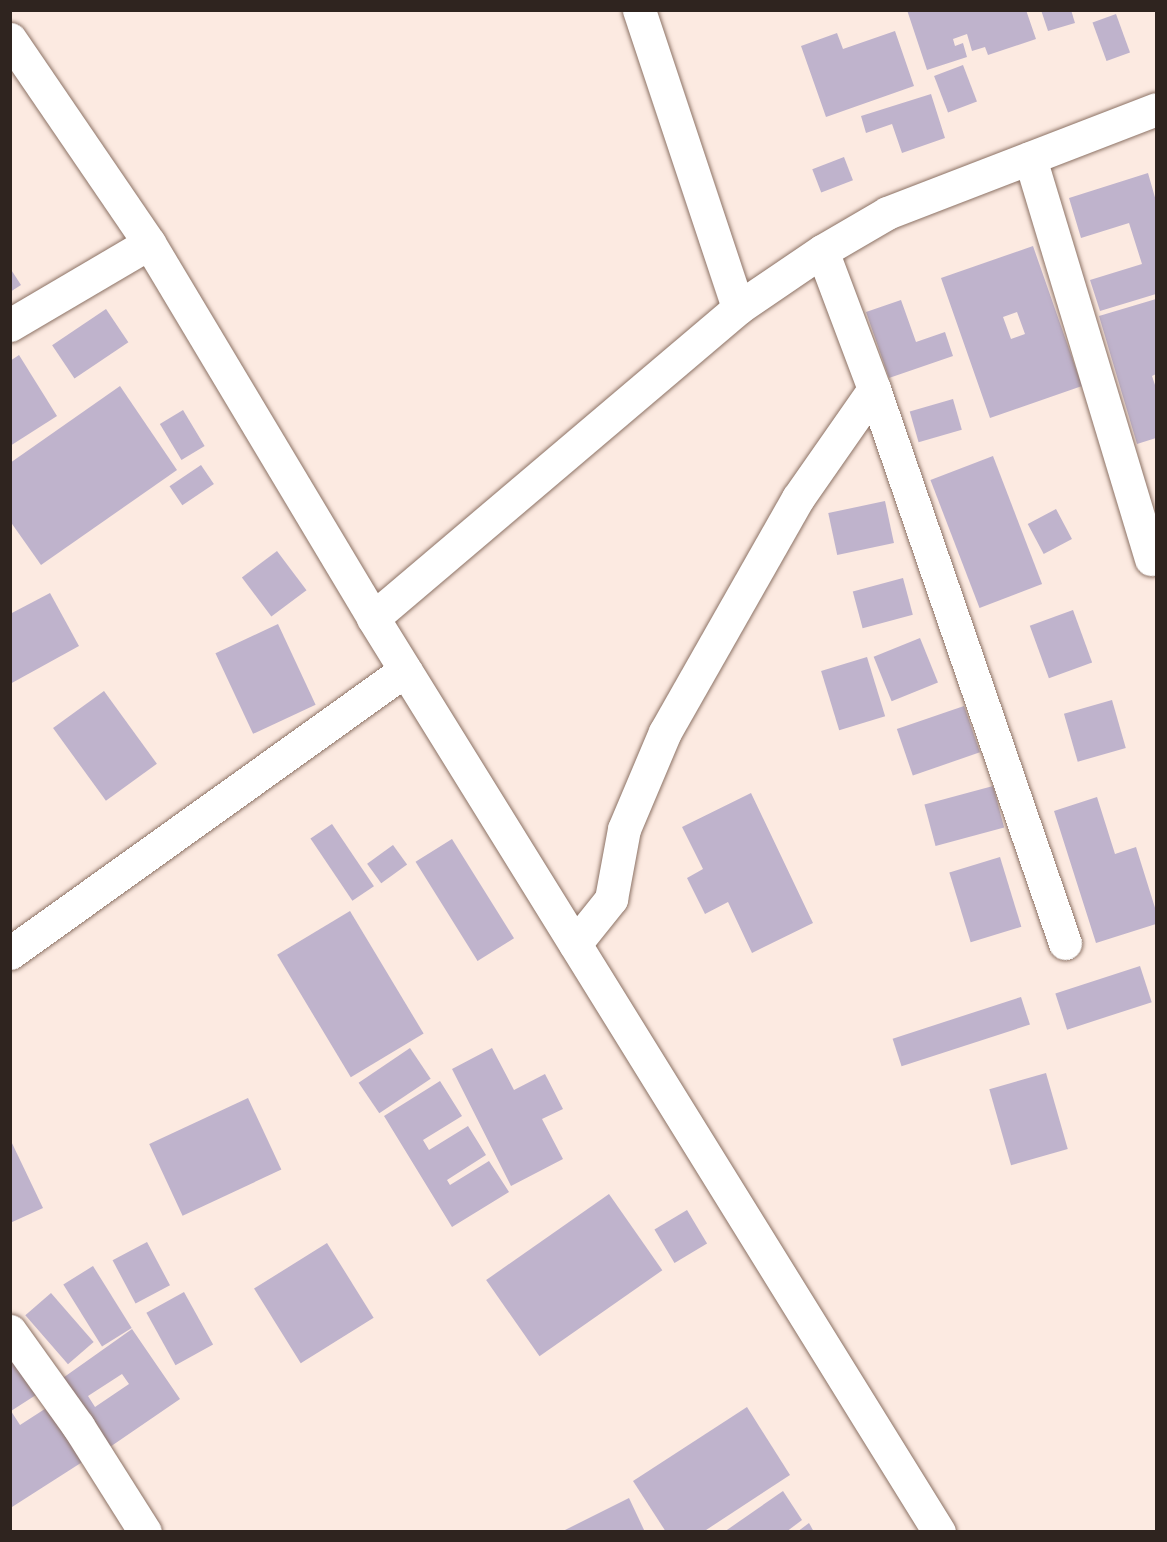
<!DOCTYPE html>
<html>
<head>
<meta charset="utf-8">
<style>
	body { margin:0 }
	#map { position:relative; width:1167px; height:1542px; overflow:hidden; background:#fceae1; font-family:"Crimson Pro",serif }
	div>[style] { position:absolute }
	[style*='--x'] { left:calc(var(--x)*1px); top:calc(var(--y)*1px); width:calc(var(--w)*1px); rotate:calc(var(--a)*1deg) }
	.building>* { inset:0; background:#bfb3cc; transform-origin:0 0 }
	.roads { filter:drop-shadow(0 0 2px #8c7265) drop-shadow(0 0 2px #8c7265) }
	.minor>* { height:33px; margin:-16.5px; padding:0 16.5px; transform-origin:16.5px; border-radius:16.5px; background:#fff }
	span { translate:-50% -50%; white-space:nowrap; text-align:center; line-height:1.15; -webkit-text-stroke:4.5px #fbfbfb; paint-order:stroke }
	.frame { position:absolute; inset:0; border:12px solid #2f241f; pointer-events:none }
</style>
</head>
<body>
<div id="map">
	<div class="building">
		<i style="clip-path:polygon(907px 10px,1026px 10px,1036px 39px,988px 55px,985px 47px,972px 51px,967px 34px,953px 39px,955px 46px,963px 43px,967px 57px,927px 70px)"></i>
		<i style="clip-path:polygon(1041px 10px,1071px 10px,1075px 23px,1048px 31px)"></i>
		<i style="left:1116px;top:14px;width:41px;height:25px;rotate:70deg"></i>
		<i style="clip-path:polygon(895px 31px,914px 86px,826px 117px,801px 46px,837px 33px,843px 49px)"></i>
		<i style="left:963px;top:65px;width:39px;height:31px;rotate:69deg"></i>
		<i style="clip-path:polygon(931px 94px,945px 138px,902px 153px,892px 124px,866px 133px,861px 116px)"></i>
		<i style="left:844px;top:157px;width:25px;height:34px;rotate:69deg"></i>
		<i style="clip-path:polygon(1148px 173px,1156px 201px,1156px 294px,1100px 311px,1090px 280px,1142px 264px,1129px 223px,1081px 238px,1069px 198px)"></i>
		<i style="clip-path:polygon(evenodd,1033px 246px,1082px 386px,990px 418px,941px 278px,1033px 246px,1017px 312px,1025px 334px,1011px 339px,1003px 317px,1017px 312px)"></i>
		<i style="clip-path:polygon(10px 268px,21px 285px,10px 292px)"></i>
		<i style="clip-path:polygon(1156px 299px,1156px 374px,1152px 376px,1156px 388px,1156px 438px,1137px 444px,1099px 316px)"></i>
		<i style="clip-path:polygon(901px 300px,916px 342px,945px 332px,953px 356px,889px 378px,866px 312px)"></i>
		<i style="left:106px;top:309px;width:40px;height:65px;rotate:56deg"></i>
		<i style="clip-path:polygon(19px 355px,57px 416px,10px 446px,10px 361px)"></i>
		<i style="clip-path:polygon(120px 386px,177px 470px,41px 565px,10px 521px,10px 463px)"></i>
		<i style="left:953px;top:399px;width:32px;height:45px;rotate:74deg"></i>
		<i style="left:183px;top:410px;width:42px;height:27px;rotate:59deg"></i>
		<i style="left:993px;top:456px;width:137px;height:67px;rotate:69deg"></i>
		<i style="left:201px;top:465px;width:23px;height:38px;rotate:56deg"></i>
		<i style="left:885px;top:501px;width:43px;height:58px;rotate:78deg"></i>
		<i style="left:1056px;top:509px;width:34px;height:32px;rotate:62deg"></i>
		<i style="left:277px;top:551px;width:49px;height:44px;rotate:53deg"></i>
		<i style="left:903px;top:578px;width:38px;height:52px;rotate:75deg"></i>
		<i style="clip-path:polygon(50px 593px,79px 646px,10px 684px,10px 614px)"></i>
		<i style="left:1073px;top:610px;width:56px;height:46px;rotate:70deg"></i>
		<i style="left:278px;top:624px;width:89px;height:69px;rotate:65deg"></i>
		<i style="left:920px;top:638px;width:48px;height:50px;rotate:68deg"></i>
		<i style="left:867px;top:657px;width:62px;height:48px;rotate:73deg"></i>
		<i style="left:104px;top:691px;width:90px;height:63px;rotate:54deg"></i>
		<i style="left:1112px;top:700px;width:50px;height:50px;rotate:74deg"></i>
		<i style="left:964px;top:706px;width:49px;height:71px;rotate:71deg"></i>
		<i style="left:993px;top:786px;width:43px;height:71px;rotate:75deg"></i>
		<i style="clip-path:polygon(751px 793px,813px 923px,752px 953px,728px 902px,705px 914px,687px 878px,703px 869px,682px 827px)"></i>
		<i style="clip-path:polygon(1097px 797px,1115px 854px,1136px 847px,1156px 911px,1156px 924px,1096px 943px,1054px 811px)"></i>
		<i style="left:332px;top:824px;width:75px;height:26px;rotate:56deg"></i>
		<i style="left:452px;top:839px;width:117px;height:43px;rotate:58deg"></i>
		<i style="left:393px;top:845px;width:24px;height:32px;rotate:54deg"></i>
		<i style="left:1000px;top:857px;width:73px;height:53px;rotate:73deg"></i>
		<i style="left:350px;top:911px;width:143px;height:85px;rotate:59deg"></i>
		<i style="left:1140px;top:966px;width:38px;height:89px;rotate:72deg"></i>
		<i style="left:1021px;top:997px;width:29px;height:135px;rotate:72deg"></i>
		<i style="left:410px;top:1048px;width:37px;height:62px;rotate:56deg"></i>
		<i style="clip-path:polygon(492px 1048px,514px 1090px,545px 1074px,563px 1109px,542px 1119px,563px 1159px,511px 1186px,452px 1069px)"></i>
		<i style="left:1046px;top:1073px;width:79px;height:59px;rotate:74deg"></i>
		<i style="clip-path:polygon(440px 1081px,462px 1116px,423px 1140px,429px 1150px,468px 1126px,486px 1155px,447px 1180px,450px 1185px,489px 1161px,509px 1192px,452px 1227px,384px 1116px)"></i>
		<i style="left:248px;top:1098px;width:79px;height:109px;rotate:65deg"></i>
		<i style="clip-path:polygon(10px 1139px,43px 1208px,10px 1223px)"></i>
		<i style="left:609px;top:1194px;width:93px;height:150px;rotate:55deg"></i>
		<i style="left:687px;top:1210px;width:39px;height:38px;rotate:59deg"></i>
		<i style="left:147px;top:1242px;width:49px;height:39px;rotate:62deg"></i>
		<i style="left:327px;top:1243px;width:88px;height:86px;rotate:58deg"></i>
		<i style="left:93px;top:1266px;width:73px;height:35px;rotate:58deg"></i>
		<i style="left:184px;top:1292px;width:60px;height:43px;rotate:61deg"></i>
		<i style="left:51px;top:1293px;width:65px;height:34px;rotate:49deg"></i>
		<i style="clip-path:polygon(evenodd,132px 1329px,180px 1399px,107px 1449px,60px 1380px,132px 1329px,122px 1374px,129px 1384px,95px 1407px,88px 1396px,122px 1374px)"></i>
		<i style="clip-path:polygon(10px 1349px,39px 1393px,11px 1411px,20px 1425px,51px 1405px,87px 1459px,12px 1507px)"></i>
		<i style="clip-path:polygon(747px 1407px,790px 1475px,703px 1532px,666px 1532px,633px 1481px)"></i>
		<i style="clip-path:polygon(783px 1491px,802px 1520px,786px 1532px,724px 1532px)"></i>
		<i style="clip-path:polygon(629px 1498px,645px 1532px,561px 1532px)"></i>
		<i style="clip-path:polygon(809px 1523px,814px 1532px,797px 1532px)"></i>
	</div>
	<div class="roads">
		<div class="minor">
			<i style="--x:639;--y:10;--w:314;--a:71.6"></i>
			<i style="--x:10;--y:39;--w:247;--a:55.7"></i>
			<i style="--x:149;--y:243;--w:437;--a:59.1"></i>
			<i style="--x:373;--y:618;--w:1075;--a:58.23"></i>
			<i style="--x:1030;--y:158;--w:419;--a:73.2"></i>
			<i style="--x:10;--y:325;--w:161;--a:-30.5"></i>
			<i style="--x:874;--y:389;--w:586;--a:70.98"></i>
			<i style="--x:373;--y:618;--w:479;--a:-40.3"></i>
			<i style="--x:738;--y:308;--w:102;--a:-34.2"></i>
			<i style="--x:822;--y:251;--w:75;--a:-30.3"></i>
			<i style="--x:887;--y:213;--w:288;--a:-21.1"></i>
			<i style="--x:575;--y:944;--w:58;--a:-51.3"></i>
			<i style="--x:611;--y:899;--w:71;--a:-79.5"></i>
			<i style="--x:624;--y:829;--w:105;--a:-67.1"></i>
			<i style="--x:665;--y:732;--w:269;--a:-60.4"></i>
			<i style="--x:798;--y:498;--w:133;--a:-55.1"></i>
			<i style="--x:874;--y:389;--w:147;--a:-110.6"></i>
			<i style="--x:10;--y:953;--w:486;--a:-35.6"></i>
			<i style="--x:10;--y:1331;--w:117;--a:54.4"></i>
			<i style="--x:78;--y:1426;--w:125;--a:57.7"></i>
		</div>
	</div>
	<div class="frame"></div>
</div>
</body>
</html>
